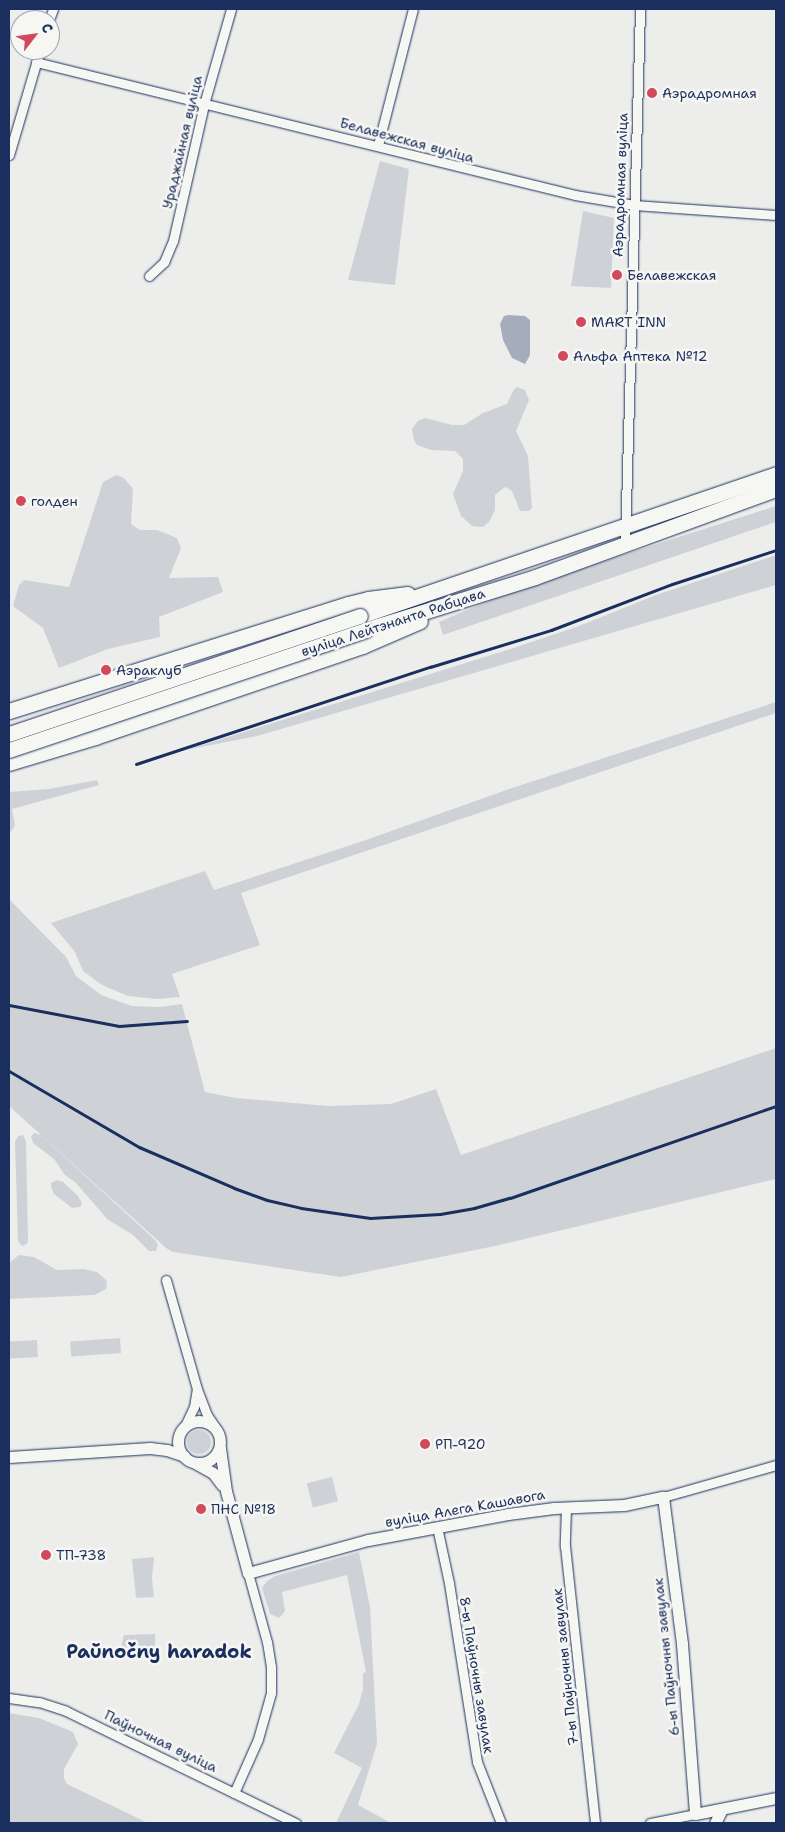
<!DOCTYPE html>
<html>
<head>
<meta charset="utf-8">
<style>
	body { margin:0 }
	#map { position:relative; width:785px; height:1832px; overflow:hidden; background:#edeeec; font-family:"Shantell Sans",sans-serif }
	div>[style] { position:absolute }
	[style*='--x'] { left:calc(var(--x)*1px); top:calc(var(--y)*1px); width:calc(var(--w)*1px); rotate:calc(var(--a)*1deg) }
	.green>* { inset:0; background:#ced2d7; transform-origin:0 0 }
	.round { border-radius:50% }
	.water>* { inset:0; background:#a5acbc }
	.roads { filter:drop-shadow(0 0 1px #1b2f5e) drop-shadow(0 0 1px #1b2f5e) }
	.minor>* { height:9px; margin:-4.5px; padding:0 4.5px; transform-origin:4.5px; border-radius:4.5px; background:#f6f6f2 }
	.tertiary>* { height:11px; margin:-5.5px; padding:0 5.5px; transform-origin:5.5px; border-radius:5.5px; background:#f6f6f2 }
	.tertiary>.ring { margin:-5.5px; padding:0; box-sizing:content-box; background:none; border:11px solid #f6f6f2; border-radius:50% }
	.primary>* { height:15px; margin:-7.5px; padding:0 7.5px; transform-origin:7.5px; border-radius:7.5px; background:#f6f6f2 }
	.trunk>* { height:15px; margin:-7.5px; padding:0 7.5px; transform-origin:7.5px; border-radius:7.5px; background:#f6f6f2 }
	.rail>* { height:3px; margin:-1.5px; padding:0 1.5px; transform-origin:1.5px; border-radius:1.5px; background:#1b2f5e }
	.bridges { filter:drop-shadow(0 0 1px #1b2f5e) drop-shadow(0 0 1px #1b2f5e) }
	.trunk-bridge>* { height:15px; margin:-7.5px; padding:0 7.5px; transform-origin:7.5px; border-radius:7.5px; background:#f6f6f2 }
	.dots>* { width:14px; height:14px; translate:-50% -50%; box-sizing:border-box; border:2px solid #f6f6f2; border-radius:50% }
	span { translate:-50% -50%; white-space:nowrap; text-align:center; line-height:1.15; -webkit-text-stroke:5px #f6f6f2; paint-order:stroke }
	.poi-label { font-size:14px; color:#1b2f5e }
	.left { translate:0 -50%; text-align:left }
	.street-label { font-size:14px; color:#1b2f5e }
	.district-label { font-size:19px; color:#1b2f5e; font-weight:700 }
	.frame { position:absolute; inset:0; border:10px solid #1b2f5e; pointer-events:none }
	.north { position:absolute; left:10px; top:10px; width:50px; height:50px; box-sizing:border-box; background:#f6f6f2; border:1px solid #9ea6b7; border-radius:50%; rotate:60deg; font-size:14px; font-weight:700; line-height:20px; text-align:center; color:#1b2f5e }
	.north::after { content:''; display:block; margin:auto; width:18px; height:22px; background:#d1495b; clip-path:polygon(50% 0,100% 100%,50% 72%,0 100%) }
</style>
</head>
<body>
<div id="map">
	<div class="green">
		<i style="clip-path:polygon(380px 161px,409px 169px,395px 285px,348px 280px)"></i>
		<i style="clip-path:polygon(583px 211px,614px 218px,611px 288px,571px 286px)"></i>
		<i style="clip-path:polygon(517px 387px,525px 390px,529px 400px,516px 431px,528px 456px,532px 508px,529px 511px,520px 511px,512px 491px,505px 487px,495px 495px,495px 510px,489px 522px,483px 527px,472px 526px,461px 516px,453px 494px,463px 471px,463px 459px,455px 451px,431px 450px,417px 445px,414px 440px,412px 429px,418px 421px,425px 418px,452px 425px,464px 425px,483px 413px,507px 404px,514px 389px)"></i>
		<i style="clip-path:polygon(116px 475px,124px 478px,133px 489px,131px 524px,140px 530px,157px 530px,177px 538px,181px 548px,169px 578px,218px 577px,223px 592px,159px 617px,160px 637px,108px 649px,59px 668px,43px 628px,13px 606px,19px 585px,24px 580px,69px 587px,103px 482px)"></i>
		<i style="clip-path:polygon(776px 506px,776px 522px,443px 635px,439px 622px,488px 601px,585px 567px)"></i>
		<i style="clip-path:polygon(776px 555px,776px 585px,257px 736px,186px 750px,504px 651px,579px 626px,656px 595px)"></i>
		<i style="clip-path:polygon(776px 702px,776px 713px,241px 893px,260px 945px,172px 974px,180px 997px,157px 999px,128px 996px,102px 985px,83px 971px,75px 952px,51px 923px,205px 871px,214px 890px,363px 841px,509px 789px)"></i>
		<i style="clip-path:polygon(97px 780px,99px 785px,12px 809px,15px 826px,9px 834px,9px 792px,49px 789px)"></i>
		<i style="clip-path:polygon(9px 899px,66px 957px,76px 976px,101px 995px,132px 1006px,160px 1007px,182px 1004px,205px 1092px,236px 1098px,328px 1106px,391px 1104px,436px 1089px,461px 1155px,776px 1048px,776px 1179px,495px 1246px,341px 1277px,173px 1252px,166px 1248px,9px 1106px)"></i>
		<i style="clip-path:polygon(34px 1133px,41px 1135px,155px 1240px,158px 1245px,156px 1251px,149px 1251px,133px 1235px,107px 1219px,76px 1183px,65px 1175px,54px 1159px,33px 1143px,31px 1136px)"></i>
		<i style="clip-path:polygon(23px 1135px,26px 1141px,28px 1240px,27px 1244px,22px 1246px,18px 1241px,15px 1142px,18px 1136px)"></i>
		<i style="clip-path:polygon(57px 1180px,63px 1182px,78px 1196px,82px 1203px,80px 1207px,72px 1208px,54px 1194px,51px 1187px,51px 1183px)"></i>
		<i style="clip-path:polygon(19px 1255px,34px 1257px,57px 1270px,84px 1269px,97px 1272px,107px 1281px,106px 1289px,95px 1295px,9px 1299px,9px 1263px)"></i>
		<i style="left:120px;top:1338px;width:15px;height:50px;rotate:86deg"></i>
		<i style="left:37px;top:1340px;width:17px;height:28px;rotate:87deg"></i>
		<i class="round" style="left:187px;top:1430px;width:24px;height:24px"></i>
		<i style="left:332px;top:1477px;width:25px;height:26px;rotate:76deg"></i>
		<i style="clip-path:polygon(359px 1552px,370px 1607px,377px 1744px,358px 1805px,391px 1823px,336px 1823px,362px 1768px,334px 1753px,359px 1704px,363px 1689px,363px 1673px,366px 1672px,347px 1575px,282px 1592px,285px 1611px,279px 1618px,270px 1614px,262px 1588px,267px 1581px,275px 1576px)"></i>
		<i style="clip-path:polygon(154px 1557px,152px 1578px,154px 1597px,136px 1598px,132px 1559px)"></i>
		<i style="clip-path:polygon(155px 1634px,155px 1646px,148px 1658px,121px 1646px,124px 1635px)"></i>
		<i style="clip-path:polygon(9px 1713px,39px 1718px,73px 1732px,78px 1744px,64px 1769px,64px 1778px,67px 1784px,148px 1823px,9px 1823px)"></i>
	</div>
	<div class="water">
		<i style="clip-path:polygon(508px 315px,525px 316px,530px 320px,530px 355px,525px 364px,512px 358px,503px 340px,500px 324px,504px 316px)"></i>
	</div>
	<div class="roads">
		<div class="minor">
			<i style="--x:49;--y:20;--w:12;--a:-70"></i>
			<i style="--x:36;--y:62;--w:555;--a:13.86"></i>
			<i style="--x:575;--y:195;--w:60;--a:9.6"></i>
			<i style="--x:634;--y:205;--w:142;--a:4"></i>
			<i style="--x:378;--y:145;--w:140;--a:-75.6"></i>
			<i style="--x:9;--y:155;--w:109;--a:-73.6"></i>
			<i style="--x:149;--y:276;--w:21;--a:-43"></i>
			<i style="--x:164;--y:262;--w:23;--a:-67"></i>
			<i style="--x:173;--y:241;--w:140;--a:-77.2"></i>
			<i style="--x:204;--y:104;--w:99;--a:-74.1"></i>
			<i style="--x:625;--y:543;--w:534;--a:-88.39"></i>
			<i style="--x:166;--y:1280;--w:113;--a:74.1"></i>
			<i style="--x:197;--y:1389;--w:28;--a:69"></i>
			<i style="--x:207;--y:1415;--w:14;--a:56"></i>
			<i style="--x:185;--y:1426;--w:21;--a:-65"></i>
			<i style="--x:194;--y:1407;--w:18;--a:-81"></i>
			<i style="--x:663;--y:1497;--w:117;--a:-15.8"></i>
			<i style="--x:566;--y:1508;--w:38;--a:92"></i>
			<i style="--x:565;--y:1546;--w:279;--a:83.8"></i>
			<i style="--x:437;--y:1527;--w:57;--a:77.9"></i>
			<i style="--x:449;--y:1583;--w:181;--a:81.1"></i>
			<i style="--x:477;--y:1762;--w:66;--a:68.5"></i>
			<i style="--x:9;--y:1698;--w:30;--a:8"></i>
			<i style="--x:39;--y:1702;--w:28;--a:18"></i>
			<i style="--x:66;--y:1711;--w:256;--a:26"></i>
			<i style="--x:234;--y:1793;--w:59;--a:-66"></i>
			<i style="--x:258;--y:1739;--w:48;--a:-74.2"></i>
			<i style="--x:271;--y:1693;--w:26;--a:-90"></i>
			<i style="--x:271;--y:1667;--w:25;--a:-99"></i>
			<i style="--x:267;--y:1642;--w:72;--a:-105.4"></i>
			<i style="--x:650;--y:1823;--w:46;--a:-11.3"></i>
		</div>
		<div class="tertiary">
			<i class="ring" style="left:178px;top:1421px;width:31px;height:31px"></i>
			<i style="--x:220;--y:1448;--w:43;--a:82.1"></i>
			<i style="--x:226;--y:1491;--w:85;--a:75"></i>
			<i style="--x:248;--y:1573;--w:124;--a:-15.4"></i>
			<i style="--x:368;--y:1540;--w:142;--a:-10.5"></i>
			<i style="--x:508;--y:1514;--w:46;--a:-7.4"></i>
			<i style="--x:554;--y:1508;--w:70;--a:-2.5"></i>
			<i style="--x:624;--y:1505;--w:40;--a:-12"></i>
			<i style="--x:663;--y:1497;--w:148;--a:82.6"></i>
			<i style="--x:682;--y:1644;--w:170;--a:85.6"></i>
			<i style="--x:695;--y:1814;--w:83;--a:-11.2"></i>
			<i style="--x:9;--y:1457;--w:141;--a:-3.7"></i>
			<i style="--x:150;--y:1448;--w:17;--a:7"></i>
			<i style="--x:167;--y:1450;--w:18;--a:19"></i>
			<i style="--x:195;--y:1463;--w:21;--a:29"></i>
			<i style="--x:213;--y:1473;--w:15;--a:53"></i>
			<i style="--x:715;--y:1823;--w:16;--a:-63"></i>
		</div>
		<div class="primary">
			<i style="--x:9;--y:711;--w:355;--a:-17.5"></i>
			<i style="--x:9;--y:763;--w:90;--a:-16.8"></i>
			<i style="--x:95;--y:737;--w:282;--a:-18.8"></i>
		</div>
		<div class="trunk">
			<i style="--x:348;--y:604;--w:21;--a:-14"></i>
			<i style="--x:368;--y:599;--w:40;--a:-7.1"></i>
			<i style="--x:360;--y:616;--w:440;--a:-18.8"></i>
			<i style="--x:365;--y:630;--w:178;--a:-17.3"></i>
			<i style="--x:535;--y:577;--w:257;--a:-20.1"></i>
			<i style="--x:362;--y:646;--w:63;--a:-23.3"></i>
		</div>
	</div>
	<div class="rail">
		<i style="--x:136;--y:764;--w:310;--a:-18.3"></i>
		<i style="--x:430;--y:667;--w:127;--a:-17"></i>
		<i style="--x:551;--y:630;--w:129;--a:-20.8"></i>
		<i style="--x:672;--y:584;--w:109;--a:-18.1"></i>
		<i style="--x:9;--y:1005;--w:112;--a:10.8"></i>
		<i style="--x:119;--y:1026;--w:68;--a:-4.2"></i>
		<i style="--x:9;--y:1071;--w:151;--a:30.3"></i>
		<i style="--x:139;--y:1147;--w:103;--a:23.3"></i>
		<i style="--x:234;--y:1188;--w:35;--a:20"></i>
		<i style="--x:267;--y:1200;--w:35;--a:13"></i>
		<i style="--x:301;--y:1208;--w:70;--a:8.2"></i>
		<i style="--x:370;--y:1218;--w:70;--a:-3.3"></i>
		<i style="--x:440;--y:1214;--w:35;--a:-10"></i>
		<i style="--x:474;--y:1208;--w:37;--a:-16"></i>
		<i style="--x:510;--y:1198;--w:281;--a:-19.1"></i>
	</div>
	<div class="bridges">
		<div class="trunk-bridge">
			<i style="--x:9;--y:734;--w:370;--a:-18.6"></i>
			<i style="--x:9;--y:750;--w:376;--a:-18.6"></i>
		</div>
	</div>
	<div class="dots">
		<i style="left:652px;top:93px;background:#d1495b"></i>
		<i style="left:617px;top:275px;background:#d1495b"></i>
		<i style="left:581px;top:322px;background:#d1495b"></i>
		<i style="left:563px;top:356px;background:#d1495b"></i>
		<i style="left:21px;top:501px;background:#d1495b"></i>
		<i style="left:106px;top:670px;background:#d1495b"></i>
		<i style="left:425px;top:1444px;background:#d1495b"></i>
		<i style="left:201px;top:1509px;background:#d1495b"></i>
		<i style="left:46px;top:1555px;background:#d1495b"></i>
	</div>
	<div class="poi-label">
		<span class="left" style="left:662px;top:93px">Аэрадромная</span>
		<span class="left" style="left:627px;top:275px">Белавежская</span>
		<span class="left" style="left:591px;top:322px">MART INN</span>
		<span class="left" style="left:573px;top:356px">Альфа Аптека №12</span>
		<span class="left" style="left:31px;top:501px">голден</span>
		<span class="left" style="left:116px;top:670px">Аэраклуб</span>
		<span class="left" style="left:435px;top:1444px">РП-920</span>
		<span class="left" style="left:211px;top:1509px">ПНС №18</span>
		<span class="left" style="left:56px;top:1555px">ТП-738</span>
	</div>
	<div class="street-label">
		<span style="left:407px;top:140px;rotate:15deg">Белавежская вуліца</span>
		<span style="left:182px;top:142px;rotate:-77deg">Ураджайная вуліца</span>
		<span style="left:620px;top:185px;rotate:-88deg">Аэрадромная вуліца</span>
		<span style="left:393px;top:622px;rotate:-18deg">вуліца Лейтэнанта Рабцава</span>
		<span style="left:465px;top:1508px;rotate:-10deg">вуліца Алега Кашавога</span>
		<span style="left:666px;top:1657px;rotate:-96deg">6-ы Паўночны завулак</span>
		<span style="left:565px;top:1667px;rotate:-96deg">7-ы Паўночны завулак</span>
		<span style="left:477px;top:1675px;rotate:81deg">8-ы Паўночны завулак</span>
		<span style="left:161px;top:1741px;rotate:26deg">Паўночная вуліца</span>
	</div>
	<div class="district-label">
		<span style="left:159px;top:1652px">Paŭnočny haradok</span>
	</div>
	<div class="frame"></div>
	<div class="north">С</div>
</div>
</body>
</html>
